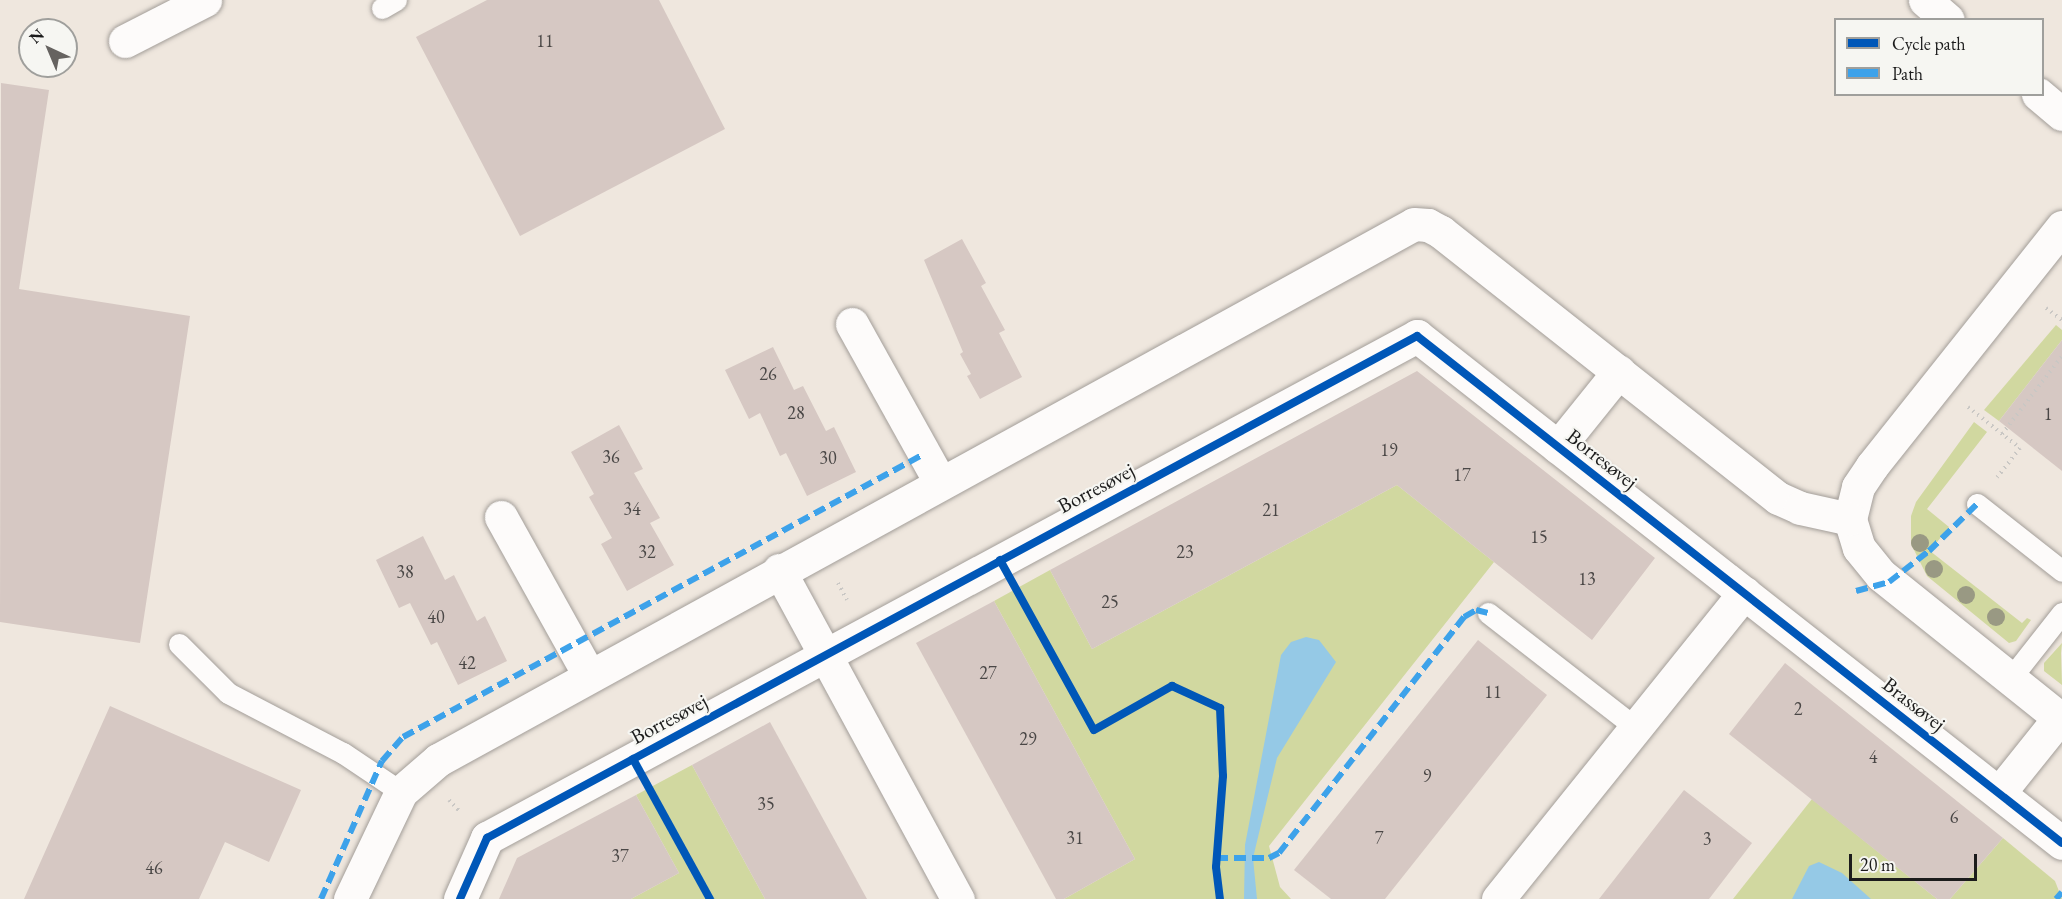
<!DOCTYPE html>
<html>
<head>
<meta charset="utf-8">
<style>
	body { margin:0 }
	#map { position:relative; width:2062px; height:899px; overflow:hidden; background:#efe7de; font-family:"EB Garamond",serif }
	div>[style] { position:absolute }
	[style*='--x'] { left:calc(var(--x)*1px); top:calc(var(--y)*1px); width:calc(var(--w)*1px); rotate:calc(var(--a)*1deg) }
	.green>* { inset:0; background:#d1d8a0 }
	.water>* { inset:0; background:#95c9e6 }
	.building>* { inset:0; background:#d6c8c3 }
	.path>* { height:4px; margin-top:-2px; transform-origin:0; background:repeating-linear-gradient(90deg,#c9c7c4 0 1.5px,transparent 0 6px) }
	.roads { filter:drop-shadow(0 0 2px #a39e99) drop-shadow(0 0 2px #a39e99) }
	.service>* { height:21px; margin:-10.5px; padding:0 10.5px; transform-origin:10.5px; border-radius:10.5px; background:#fdfbfa }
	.minor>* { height:33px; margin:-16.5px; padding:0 16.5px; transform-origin:16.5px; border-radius:16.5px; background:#fdfbfa }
	.tertiary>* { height:33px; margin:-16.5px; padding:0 16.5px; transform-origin:16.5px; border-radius:16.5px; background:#fdfbfa }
	.quiet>* { height:6px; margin-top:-3px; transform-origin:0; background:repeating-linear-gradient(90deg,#3da2ea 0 12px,transparent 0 18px) }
	.cycleway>* { height:8px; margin:-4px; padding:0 4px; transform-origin:4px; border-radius:4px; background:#0057b8 }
	.trees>* { width:18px; height:18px; margin:-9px; border-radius:50%; background:#999983 }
	span { translate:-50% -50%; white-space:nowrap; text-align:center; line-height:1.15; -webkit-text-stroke:4.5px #f6f6f2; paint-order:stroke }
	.number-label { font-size:18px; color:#4a4746 }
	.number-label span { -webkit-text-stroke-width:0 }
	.street-label { font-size:21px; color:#1c1c1c }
	.legend { position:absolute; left:1834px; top:18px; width:210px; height:78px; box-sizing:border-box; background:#f6f6f2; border:2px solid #9f9f9c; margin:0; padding:8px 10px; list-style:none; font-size:18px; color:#1c1c1c }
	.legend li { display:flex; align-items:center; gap:12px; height:30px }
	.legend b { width:30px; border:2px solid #9f9f9c }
	.north { position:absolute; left:18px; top:18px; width:60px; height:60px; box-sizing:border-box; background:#f6f6f2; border:2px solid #9f9f9c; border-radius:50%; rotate:316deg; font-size:16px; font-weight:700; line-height:24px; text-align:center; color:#1c1c1c }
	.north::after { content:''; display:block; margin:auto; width:21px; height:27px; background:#666360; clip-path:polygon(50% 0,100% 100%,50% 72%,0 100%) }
	.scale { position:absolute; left:1849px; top:854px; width:128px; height:27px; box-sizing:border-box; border:3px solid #1c1c1c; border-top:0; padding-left:8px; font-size:18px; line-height:21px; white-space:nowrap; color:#1c1c1c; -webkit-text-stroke:4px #f6f6f2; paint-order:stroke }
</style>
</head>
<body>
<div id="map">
	<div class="green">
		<i style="clip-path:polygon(2056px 325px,2062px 330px,2062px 340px,1999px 421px,1984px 410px)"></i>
		<i style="clip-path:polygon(1974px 422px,1987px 432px,1927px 509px,1949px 527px,1930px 551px,2022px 623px,2027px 618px,2031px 620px,2016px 641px,2009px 643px,1927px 576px,1911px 544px,1911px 516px,1916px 502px)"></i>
		<i style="clip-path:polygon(1397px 485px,1494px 562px,1269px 846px,1280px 887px,1291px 899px,1064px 899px,1135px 859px,994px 601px,1050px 570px,1092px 649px)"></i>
		<i style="clip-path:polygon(2062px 643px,2061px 653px,2062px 685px,2044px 671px,2044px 663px)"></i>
		<i style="clip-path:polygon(692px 765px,765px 899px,631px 899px,679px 873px,636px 795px)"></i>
		<i style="clip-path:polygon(1812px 799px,1937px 899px,1733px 899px)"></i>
		<i style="clip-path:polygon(2003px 838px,2055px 881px,2062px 899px,1950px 899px)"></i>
	</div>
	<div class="water">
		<i style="clip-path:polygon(1306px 637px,1319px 640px,1336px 662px,1277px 758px,1253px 858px,1257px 899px,1244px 899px,1245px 845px,1281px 655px,1291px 642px)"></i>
		<i style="clip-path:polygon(1819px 862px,1842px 873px,1871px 899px,1792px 899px,1809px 866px)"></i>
	</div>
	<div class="building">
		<i style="clip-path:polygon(487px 0,659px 0,725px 129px,520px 236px,416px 37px)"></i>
		<i style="clip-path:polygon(1px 83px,49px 90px,19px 289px,190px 316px,140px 643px,0 622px)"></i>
		<i style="clip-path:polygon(962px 239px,986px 283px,981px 286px,1005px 330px,999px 333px,1022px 377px,980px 399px,967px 376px,971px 374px,960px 354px,963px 352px,924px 260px)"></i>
		<i style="clip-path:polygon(2062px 340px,2062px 471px,1999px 421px)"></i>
		<i style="clip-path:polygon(773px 347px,794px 390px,803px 386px,826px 431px,834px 427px,856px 472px,807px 496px,786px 453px,780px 456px,760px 413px,749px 419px,725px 370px)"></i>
		<i style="clip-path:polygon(1417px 371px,1655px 558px,1592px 640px,1397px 485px,1092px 649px,1050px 570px)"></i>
		<i style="clip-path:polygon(619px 425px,643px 469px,634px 473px,660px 518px,650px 523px,674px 565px,627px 591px,601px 544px,612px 538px,589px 497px,594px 494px,571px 452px)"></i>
		<i style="clip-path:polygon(423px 536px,445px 580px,454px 575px,477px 621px,485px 616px,507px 661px,458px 685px,437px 642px,431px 645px,410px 603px,399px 608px,376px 560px)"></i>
		<i style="clip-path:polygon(994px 601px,1135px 859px,1064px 899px,1056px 899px,916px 643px)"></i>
		<i style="clip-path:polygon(1478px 640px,1547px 695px,1385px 899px,1331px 899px,1294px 870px)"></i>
		<i style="clip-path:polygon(1785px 663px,2003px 838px,1950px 899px,1937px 899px,1729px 734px)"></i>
		<i style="clip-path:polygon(110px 706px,301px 790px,269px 862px,225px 842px,199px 899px,24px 899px)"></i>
		<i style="clip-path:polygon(770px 722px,867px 899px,765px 899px,692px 765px)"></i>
		<i style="clip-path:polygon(1684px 790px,1752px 843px,1709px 899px,1599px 899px)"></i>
		<i style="clip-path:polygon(636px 795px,679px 873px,631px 899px,499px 899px,517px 858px)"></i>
	</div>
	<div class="path">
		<i style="--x:2046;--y:308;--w:20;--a:37"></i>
		<i style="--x:1968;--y:407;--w:66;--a:38.3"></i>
		<i style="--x:2020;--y:448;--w:37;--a:128"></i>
		<i style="--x:2002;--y:434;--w:98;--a:-52.4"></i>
		<i style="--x:838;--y:583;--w:19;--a:62"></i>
		<i style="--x:1019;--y:594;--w:155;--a:61.1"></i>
		<i style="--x:1094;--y:730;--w:18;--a:-27"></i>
		<i style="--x:651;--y:792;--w:104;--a:60.7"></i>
		<i style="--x:449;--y:800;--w:16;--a:47"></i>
	</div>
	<div class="roads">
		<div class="service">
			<i style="--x:382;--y:8;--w:16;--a:-30"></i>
			<i style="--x:1977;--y:504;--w:108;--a:38.2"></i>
			<i style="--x:1488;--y:613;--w:186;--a:37.8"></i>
			<i style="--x:179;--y:644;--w:69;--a:45"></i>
			<i style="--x:228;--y:693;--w:130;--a:27.6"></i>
			<i style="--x:343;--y:753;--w:70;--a:33.9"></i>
			<i style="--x:2010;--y:679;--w:84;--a:-51.8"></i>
		</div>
		<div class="minor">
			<i style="--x:125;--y:41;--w:90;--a:-27.1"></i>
			<i style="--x:2062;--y:227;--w:305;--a:128.5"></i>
			<i style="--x:1872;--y:466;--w:25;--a:124"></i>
			<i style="--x:1858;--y:487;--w:33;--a:104"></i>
			<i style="--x:1850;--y:519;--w:30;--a:73"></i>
			<i style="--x:1859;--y:548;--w:35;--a:51"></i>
			<i style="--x:1881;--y:575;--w:232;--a:38.7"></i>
			<i style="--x:852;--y:324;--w:181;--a:60.9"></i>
			<i style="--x:1558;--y:447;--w:97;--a:-51.2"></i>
			<i style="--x:501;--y:517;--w:181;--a:60.9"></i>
			<i style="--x:779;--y:570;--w:375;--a:61.5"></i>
			<i style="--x:1999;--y:793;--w:96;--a:-51.3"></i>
			<i style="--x:350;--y:899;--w:119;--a:-64.5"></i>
			<i style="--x:401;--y:792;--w:49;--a:-40.9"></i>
			<i style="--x:438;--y:760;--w:1113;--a:-28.77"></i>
			<i style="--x:1414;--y:224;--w:14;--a:4"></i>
			<i style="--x:1428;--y:225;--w:15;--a:28"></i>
			<i style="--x:1441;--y:232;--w:429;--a:38.3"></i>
			<i style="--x:1778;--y:498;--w:24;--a:24"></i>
			<i style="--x:1800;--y:508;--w:51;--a:12.4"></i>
			<i style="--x:460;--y:899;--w:67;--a:-66.1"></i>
			<i style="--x:487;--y:838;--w:1057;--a:-28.36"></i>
			<i style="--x:1417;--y:336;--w:820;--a:38.17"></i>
			<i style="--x:1498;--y:899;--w:393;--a:-51.2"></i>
		</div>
		<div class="tertiary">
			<i style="--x:1925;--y:0;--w:30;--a:41"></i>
			<i style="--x:2038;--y:94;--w:31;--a:40"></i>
		</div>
	</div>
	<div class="quiet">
		<i style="--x:1856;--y:591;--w:34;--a:-15"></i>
		<i style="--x:1889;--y:582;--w:51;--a:-37.8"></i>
		<i style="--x:1929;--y:551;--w:67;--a:-44.4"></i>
		<i style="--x:1216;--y:858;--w:53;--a:0"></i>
		<i style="--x:1269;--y:858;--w:11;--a:-27"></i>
		<i style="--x:1279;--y:853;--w:300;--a:-51.9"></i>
		<i style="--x:1464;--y:617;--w:14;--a:-30"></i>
		<i style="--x:1476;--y:610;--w:12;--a:14"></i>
		<i style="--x:321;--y:899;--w:151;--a:-66.2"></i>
		<i style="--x:382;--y:761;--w:32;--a:-49"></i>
		<i style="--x:403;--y:737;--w:593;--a:-28.51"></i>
		<i style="--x:2056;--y:899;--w:9;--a:-49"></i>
	</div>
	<div class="cycleway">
		<i style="--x:1000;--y:560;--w:194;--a:61.1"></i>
		<i style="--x:1094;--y:730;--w:90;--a:-29.4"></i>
		<i style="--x:1172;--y:686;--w:53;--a:24.6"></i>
		<i style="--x:1220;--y:708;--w:68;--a:87.5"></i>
		<i style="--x:1223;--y:776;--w:91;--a:94.4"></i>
		<i style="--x:1216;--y:867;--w:32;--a:83"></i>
		<i style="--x:633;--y:759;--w:160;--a:61.2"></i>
		<i style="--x:460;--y:899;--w:67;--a:-66.1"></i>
		<i style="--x:487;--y:838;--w:1057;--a:-28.36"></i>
		<i style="--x:1417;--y:336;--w:820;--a:38.17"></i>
	</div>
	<div class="trees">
		<i style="left:1920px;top:543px"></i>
		<i style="left:1934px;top:569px"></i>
		<i style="left:1966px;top:595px"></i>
		<i style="left:1996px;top:617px"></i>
	</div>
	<div class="number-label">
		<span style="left:545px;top:41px">11</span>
		<span style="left:768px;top:374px">26</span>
		<span style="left:796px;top:413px">28</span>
		<span style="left:2048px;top:414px">1</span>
		<span style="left:1389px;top:450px">19</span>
		<span style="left:611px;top:457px">36</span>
		<span style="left:828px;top:458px">30</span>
		<span style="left:1462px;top:475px">17</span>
		<span style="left:632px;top:509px">34</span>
		<span style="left:1271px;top:510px">21</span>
		<span style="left:1539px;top:537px">15</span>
		<span style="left:647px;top:552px">32</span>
		<span style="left:1185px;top:552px">23</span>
		<span style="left:405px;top:572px">38</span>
		<span style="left:1587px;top:579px">13</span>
		<span style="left:1110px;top:602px">25</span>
		<span style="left:436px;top:617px">40</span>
		<span style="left:467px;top:663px">42</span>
		<span style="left:988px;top:673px">27</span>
		<span style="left:1493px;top:692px">11</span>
		<span style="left:1798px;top:709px">2</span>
		<span style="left:1028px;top:739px">29</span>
		<span style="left:1873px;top:757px">4</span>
		<span style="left:1427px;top:776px">9</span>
		<span style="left:766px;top:804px">35</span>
		<span style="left:1954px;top:817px">6</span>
		<span style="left:1075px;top:838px">31</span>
		<span style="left:1379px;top:838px">7</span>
		<span style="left:1707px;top:839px">3</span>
		<span style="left:620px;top:856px">37</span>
		<span style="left:154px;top:868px">46</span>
	</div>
	<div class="street-label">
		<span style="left:1602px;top:459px;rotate:38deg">Borresøvej</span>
		<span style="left:1096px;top:488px;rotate:-28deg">Borresøvej</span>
		<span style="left:1914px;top:704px;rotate:38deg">Brassøvej</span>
		<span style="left:669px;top:719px;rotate:-28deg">Borresøvej</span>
	</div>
	<ul class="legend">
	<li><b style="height:8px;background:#0057b8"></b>Cycle path</li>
	<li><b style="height:8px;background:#3da2ea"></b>Path</li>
	</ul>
	<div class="north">N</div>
	<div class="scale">20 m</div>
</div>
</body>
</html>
